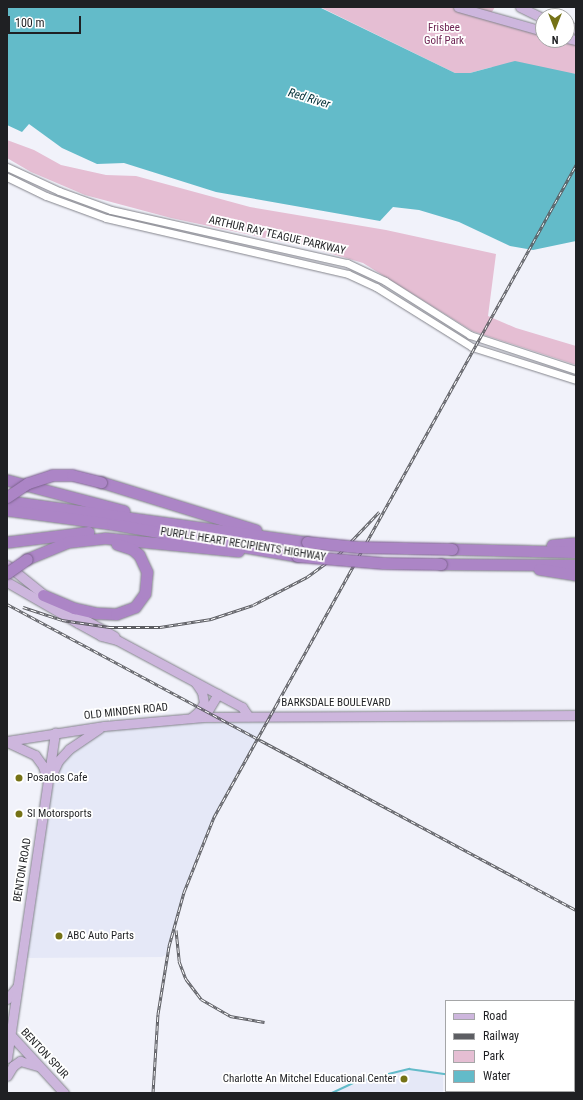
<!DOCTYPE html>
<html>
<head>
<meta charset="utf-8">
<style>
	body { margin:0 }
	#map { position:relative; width:583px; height:1100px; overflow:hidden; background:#f1f2fa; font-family:"Roboto Condensed",sans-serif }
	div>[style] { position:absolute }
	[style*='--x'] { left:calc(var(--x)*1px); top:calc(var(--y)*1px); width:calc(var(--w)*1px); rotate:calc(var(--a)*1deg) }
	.built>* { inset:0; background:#e5e8f7 }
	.green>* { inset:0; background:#e5bed3 }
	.water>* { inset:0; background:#63bbc9 }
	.stream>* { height:1.5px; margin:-0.75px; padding:0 0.75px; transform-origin:0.75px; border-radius:0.75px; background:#63bbc9 }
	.roads { filter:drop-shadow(0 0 1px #82838a) drop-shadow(0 0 1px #82838a) }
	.minor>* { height:7px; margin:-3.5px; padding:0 3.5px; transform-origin:3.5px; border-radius:3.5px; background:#fff }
	.major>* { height:9px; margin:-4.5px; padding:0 4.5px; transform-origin:4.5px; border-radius:4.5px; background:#cdb6dd }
	.highway>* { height:11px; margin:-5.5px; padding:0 5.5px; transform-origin:5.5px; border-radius:5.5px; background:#ac85c6 }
	.rail>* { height:3px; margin-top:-1.5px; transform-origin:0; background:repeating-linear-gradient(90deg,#fff 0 4.5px,#5d5e63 0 9px); box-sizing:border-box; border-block:1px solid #5d5e63 }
	.bridges { filter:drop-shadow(0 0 1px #7b628d) drop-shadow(0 0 1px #7b628d) }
	.highway-bridge>* { height:11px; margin:-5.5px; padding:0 5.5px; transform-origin:5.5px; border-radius:5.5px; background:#ac85c6 }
	.dots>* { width:11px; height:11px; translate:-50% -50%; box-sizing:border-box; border:2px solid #fff; border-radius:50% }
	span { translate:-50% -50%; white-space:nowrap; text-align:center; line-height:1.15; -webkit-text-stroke:3.5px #fff; paint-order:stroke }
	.park-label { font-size:11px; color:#702755 }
	.street-label { font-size:11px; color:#1f2023 }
	.poi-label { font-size:11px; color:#1f2023 }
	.left { translate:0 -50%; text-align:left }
	.right { translate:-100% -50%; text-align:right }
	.water-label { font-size:12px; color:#07333a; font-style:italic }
	.frame { position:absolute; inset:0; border:8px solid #1f2023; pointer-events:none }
	.legend { position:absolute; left:445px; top:1000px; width:130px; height:92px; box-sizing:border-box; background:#fff; border:1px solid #a5a6a7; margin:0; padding:5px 7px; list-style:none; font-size:12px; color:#1f2023 }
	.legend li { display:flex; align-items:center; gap:8px; height:20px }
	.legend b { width:20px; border:1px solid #a5a6a7 }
	.north { position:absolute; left:535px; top:8px; width:40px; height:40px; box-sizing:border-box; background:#fff; border:1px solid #a5a6a7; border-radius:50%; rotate:180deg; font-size:11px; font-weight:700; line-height:16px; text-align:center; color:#1f2023 }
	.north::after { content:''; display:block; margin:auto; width:14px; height:18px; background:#757216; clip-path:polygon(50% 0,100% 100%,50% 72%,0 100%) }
	.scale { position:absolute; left:8px; top:16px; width:73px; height:18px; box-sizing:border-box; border:2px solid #1f2023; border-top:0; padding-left:5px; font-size:12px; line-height:14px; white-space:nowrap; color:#1f2023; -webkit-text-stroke:3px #fff; paint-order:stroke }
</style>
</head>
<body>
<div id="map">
	<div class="built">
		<i style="clip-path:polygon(270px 716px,225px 795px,203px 842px,184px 892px,168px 954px,162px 957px,22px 958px,48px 783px,58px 761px,104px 726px)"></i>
		<i style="clip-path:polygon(421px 1069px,443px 1073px,443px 1093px,332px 1093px,376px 1076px,409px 1069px)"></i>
	</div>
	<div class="green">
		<i style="clip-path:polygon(320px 7px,495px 7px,487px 20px,543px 36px,543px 40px,558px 40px,576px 45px,576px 74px,492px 67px,470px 73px,455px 73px)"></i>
		<i style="clip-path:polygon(7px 140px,34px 150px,61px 165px,106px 175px,136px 176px,250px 207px,386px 230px,496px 254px,488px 316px,516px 328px,576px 346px,576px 365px,472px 331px,363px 263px,312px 248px,171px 218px,85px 195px,31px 172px,7px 158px)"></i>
	</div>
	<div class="water">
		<i style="clip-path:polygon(7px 7px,319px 7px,455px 73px,470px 73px,515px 61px,576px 74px,576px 241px,533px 250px,510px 246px,459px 222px,419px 210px,393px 207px,380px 221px,216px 192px,124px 163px,97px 164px,62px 148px,29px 124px,22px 132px,7px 125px)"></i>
	</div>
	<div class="stream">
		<i style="--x:479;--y:1092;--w:2;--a:27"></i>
		<i style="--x:332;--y:1093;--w:26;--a:-25"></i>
		<i style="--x:356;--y:1082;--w:55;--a:-13.8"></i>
		<i style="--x:409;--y:1069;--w:37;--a:8"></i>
	</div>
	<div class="roads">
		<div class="minor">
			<i style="--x:7;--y:167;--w:57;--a:24.8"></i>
			<i style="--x:59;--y:191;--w:55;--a:20.1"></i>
			<i style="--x:111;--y:210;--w:242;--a:12.7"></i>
			<i style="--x:347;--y:263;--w:42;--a:25.3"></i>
			<i style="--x:385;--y:281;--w:101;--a:32.4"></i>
			<i style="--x:470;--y:335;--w:112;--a:18.3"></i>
			<i style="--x:7;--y:177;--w:43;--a:26"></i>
			<i style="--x:46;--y:196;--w:64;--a:20.1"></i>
			<i style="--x:106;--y:218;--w:248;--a:13"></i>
			<i style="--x:348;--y:274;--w:31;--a:25"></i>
			<i style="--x:376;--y:287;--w:113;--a:32"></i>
			<i style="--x:472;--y:347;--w:109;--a:17.6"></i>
		</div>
		<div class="major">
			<i style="--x:458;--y:7;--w:88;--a:15.8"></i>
			<i style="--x:520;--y:7;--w:25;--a:26"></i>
			<i style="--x:567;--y:26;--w:9;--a:18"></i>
			<i style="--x:567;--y:38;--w:9;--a:13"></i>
			<i style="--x:7;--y:565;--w:53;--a:38.8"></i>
			<i style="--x:7;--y:582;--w:82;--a:30"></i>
			<i style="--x:78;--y:623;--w:26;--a:29"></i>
			<i style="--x:101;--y:636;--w:16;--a:14"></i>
			<i style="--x:117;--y:640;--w:142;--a:28.2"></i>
			<i style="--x:242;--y:707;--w:11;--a:56"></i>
			<i style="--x:62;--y:607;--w:60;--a:29.1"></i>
			<i style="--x:204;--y:717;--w:27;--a:-59"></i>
			<i style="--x:191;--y:718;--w:11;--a:-41"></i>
			<i style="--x:199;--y:711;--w:9;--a:-58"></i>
			<i style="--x:204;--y:703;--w:11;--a:-100"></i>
			<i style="--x:202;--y:692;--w:11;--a:-124"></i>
			<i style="--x:7;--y:741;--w:98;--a:-8.8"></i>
			<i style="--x:104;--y:726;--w:100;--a:-5.1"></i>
			<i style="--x:204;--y:717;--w:372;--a:-0.3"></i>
			<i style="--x:7;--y:742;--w:31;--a:25"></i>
			<i style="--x:35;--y:755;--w:14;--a:54"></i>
			<i style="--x:43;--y:766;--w:15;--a:74"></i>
			<i style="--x:52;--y:774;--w:14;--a:-65"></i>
			<i style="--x:58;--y:761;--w:16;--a:-47"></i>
			<i style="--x:69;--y:749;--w:36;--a:-34"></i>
			<i style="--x:7;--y:999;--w:16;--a:-50"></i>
			<i style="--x:8;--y:1032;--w:83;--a:47.4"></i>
			<i style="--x:7;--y:1058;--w:329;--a:-81.6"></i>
			<i style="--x:7;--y:1076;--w:12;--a:-59"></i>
			<i style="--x:13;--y:1066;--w:9;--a:-36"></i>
			<i style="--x:20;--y:1061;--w:19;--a:16"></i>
		</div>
		<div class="highway">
			<i style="--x:7;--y:480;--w:121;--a:14.8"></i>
			<i style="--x:101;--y:482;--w:162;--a:17.2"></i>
			<i style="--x:7;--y:501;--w:303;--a:7.8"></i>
			<i style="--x:7;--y:510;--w:106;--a:7.6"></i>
			<i style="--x:112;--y:524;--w:188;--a:9.8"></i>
			<i style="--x:7;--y:542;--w:82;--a:-7"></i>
			<i style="--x:552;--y:545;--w:24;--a:-5"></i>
			<i style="--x:452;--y:549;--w:124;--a:1.4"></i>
			<i style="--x:27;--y:559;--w:44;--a:-22.5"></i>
			<i style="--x:68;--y:542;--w:37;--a:-6"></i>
			<i style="--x:105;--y:538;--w:134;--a:5.6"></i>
			<i style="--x:441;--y:564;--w:135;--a:0.4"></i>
			<i style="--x:539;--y:569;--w:37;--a:9"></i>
			<i style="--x:43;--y:595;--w:34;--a:23"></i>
			<i style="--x:74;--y:608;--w:23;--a:13"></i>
			<i style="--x:96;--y:613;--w:20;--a:3"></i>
			<i style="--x:116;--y:614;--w:20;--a:-20"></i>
			<i style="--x:135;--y:607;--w:17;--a:-54"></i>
			<i style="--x:145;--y:593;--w:21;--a:-85"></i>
			<i style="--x:147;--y:572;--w:19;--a:-115"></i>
			<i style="--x:139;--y:555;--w:9;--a:-139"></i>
			<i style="--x:132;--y:549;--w:16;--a:-162"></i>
		</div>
	</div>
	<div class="rail">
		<i style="--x:7;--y:604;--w:646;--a:28.27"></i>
		<i style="--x:23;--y:607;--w:41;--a:18.4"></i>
		<i style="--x:62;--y:620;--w:48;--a:8.5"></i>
		<i style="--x:109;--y:627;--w:51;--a:0"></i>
		<i style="--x:160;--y:627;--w:52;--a:-8.9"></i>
		<i style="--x:211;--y:619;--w:44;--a:-18.4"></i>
		<i style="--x:253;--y:605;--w:61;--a:-27.4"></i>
		<i style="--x:307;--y:577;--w:41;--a:-36"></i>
		<i style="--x:340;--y:553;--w:57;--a:-46.4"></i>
		<i style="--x:176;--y:930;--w:31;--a:84"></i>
		<i style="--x:179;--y:961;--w:19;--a:69"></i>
		<i style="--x:186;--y:979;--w:25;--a:53"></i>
		<i style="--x:201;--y:999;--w:34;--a:30"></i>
		<i style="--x:230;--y:1016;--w:35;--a:10"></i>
		<i style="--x:153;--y:1093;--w:79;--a:-86.4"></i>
		<i style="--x:158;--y:1014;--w:69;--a:-80.8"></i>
		<i style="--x:169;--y:946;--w:56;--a:-74.5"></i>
		<i style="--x:184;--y:892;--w:81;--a:-68.2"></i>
		<i style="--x:214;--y:817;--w:746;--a:-60.96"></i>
	</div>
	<div class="bridges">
		<div class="highway-bridge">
			<i style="--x:7;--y:497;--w:25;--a:-34"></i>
			<i style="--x:28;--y:483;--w:25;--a:-18"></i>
			<i style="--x:52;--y:475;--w:20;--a:0"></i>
			<i style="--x:72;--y:475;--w:30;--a:14"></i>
			<i style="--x:307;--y:542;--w:51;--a:5.6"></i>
			<i style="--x:358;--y:547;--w:94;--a:1.2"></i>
			<i style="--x:297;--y:556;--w:86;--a:4.7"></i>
			<i style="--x:383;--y:563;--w:58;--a:1"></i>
			<i style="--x:7;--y:573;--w:24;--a:-35"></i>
		</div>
	</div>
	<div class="dots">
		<i style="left:19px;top:778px;background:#757216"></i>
		<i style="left:19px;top:814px;background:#757216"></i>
		<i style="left:59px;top:936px;background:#757216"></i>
		<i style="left:404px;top:1079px;background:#757216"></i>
	</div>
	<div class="park-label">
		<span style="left:444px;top:35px">Frisbee<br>Golf Park</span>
	</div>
	<div class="street-label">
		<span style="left:277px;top:236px;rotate:13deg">ARTHUR RAY TEAGUE PARKWAY</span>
		<span style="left:243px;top:545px;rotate:9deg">PURPLE HEART RECIPIENTS HIGHWAY</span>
		<span style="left:336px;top:703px">BARKSDALE BOULEVARD</span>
		<span style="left:126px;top:712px;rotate:-6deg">OLD MINDEN ROAD</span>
		<span style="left:23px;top:870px;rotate:-81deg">BENTON ROAD</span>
		<span style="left:44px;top:1054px;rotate:47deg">BENTON SPUR</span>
	</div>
	<div class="poi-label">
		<span class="left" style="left:27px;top:778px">Posados Cafe</span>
		<span class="left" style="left:27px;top:814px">SI Motorsports</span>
		<span class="left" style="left:67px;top:936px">ABC Auto Parts</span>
		<span class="right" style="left:396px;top:1079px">Charlotte An Mitchel Educational Center</span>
	</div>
	<div class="water-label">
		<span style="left:309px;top:99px;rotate:17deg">Red River</span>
	</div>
	<div class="frame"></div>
	<ul class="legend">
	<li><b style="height:5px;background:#cdb6dd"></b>Road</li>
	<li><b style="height:5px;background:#5d5e63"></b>Railway</li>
	<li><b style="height:11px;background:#e5bed3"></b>Park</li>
	<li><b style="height:11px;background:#63bbc9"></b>Water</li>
	</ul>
	<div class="north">N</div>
	<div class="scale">100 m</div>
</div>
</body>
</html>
